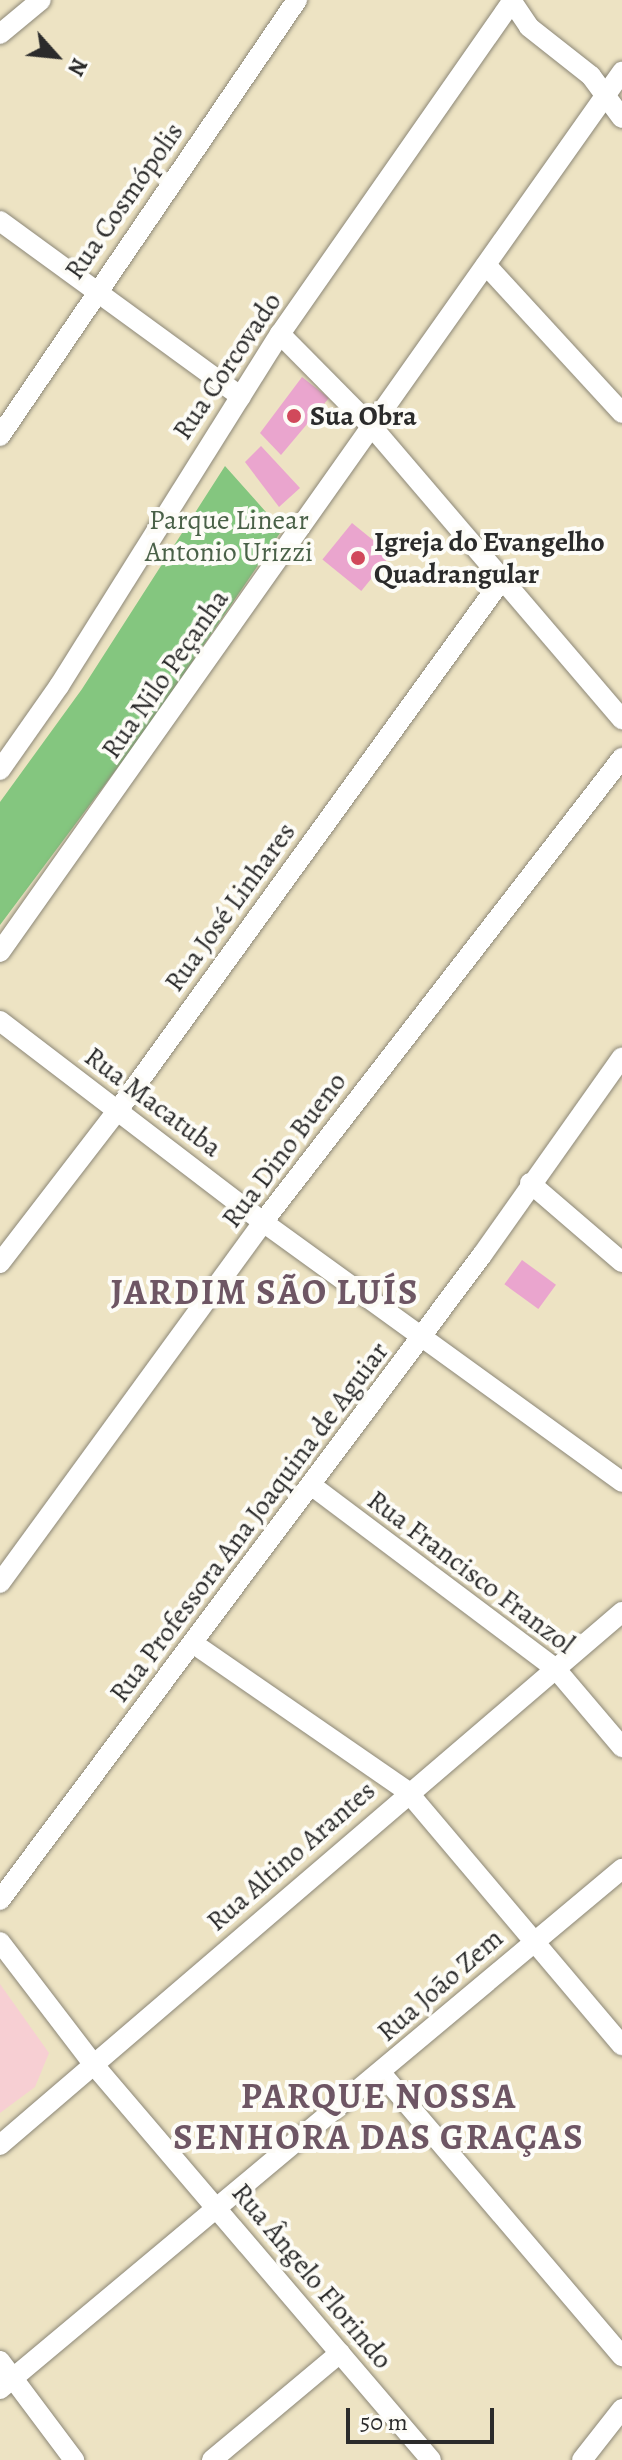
<!DOCTYPE html>
<html>
<head>
<meta charset="utf-8">
<style>
	body { margin:0 }
	#map { position:relative; width:622px; height:2460px; overflow:hidden; background:#ede3c3; font-family:Alegreya,serif }
	div>[style] { position:absolute }
	[style*='--x'] { left:calc(var(--x)*1px); top:calc(var(--y)*1px); width:calc(var(--w)*1px); rotate:calc(var(--a)*1deg) }
	.built>* { inset:0; background:#f7cfd3 }
	.green>* { inset:0; background:#84c67f }
	.building>* { inset:0; background:#eaa5ce; transform-origin:0 0 }
	.roads { filter:drop-shadow(0 0 2px #8c8777) drop-shadow(0 0 2px #8c8777) }
	.minor>* { height:20px; margin:-10px; padding:0 10px; transform-origin:10px; border-radius:10px; background:#fff }
	.dots>* { width:22px; height:22px; translate:-50% -50%; box-sizing:border-box; border:4px solid #fdfcf7; border-radius:50% }
	span { translate:-50% -50%; white-space:nowrap; text-align:center; line-height:1.15; -webkit-text-stroke:8px #fdfcf7; paint-order:stroke }
	.street-label { font-size:28px; color:#2b2b2b }
	.poi-label { font-size:28px; color:#2b2b2b; font-weight:700 }
	.left { translate:0 -50%; text-align:left }
	.park-label { font-size:28px; color:#4a6148 }
	.district-label { font-size:36px; color:#6e5664; font-weight:700; letter-spacing:2px }
	.north { position:absolute; left:16px; top:16px; width:80px; height:80px; -webkit-text-stroke:6px #fdfcf7; paint-order:stroke; rotate:117deg; font-size:22px; font-weight:700; line-height:32px; text-align:center; color:#2b2b2b }
	.north::after { content:''; display:block; margin:auto; width:28px; height:36px; background:#2b2b2b; clip-path:polygon(50% 0,100% 100%,50% 72%,0 100%) }
	.scale { position:absolute; left:346px; top:2408px; width:148px; height:36px; box-sizing:border-box; border:4px solid #2b2b2b; border-top:0; padding-left:10px; font-size:24px; line-height:28px; white-space:nowrap; color:#2b2b2b; -webkit-text-stroke:6px #fdfcf7; paint-order:stroke }
</style>
</head>
<body>
<div id="map">
	<div class="built">
		<i style="clip-path:polygon(0 1984px,49px 2053px,35px 2087px,0 2113px)"></i>
	</div>
	<div class="green">
		<i style="clip-path:polygon(225px 466px,282px 530px,148px 727px,0 925px,0 802px,82px 689px)"></i>
	</div>
	<div class="building">
		<i style="clip-path:polygon(302px 377px,329px 398px,281px 455px,260px 433px)"></i>
		<i style="clip-path:polygon(261px 446px,300px 488px,279px 507px,245px 462px)"></i>
		<i style="left:352px;top:523px;width:50px;height:47px;rotate:39deg"></i>
		<i style="left:522px;top:1260px;width:42px;height:30px;rotate:36deg"></i>
	</div>
	<div class="roads">
		<div class="minor">
			<i style="--x:511;--y:0;--w:32;--a:56"></i>
			<i style="--x:529;--y:27;--w:79;--a:38.3"></i>
			<i style="--x:591;--y:76;--w:52;--a:53.6"></i>
			<i style="--x:0;--y:34;--w:53;--a:-39.7"></i>
			<i style="--x:0;--y:221;--w:298;--a:36.1"></i>
			<i style="--x:486;--y:265;--w:201;--a:47.4"></i>
			<i style="--x:280;--y:334;--w:134;--a:45.3"></i>
			<i style="--x:374;--y:429;--w:382;--a:49.5"></i>
			<i style="--x:0;--y:436;--w:528;--a:-55.74"></i>
			<i style="--x:0;--y:770;--w:103;--a:-54.9"></i>
			<i style="--x:59;--y:686;--w:416;--a:-57.9"></i>
			<i style="--x:280;--y:334;--w:407;--a:-55.1"></i>
			<i style="--x:0;--y:952;--w:1078;--a:-54.75"></i>
			<i style="--x:0;--y:1021;--w:331;--a:37.4"></i>
			<i style="--x:263;--y:1222;--w:443;--a:35.9"></i>
			<i style="--x:530;--y:1183;--w:121;--a:40.7"></i>
			<i style="--x:0;--y:1263;--w:203;--a:-52.4"></i>
			<i style="--x:124;--y:1102;--w:643;--a:-54.11"></i>
			<i style="--x:311;--y:1485;--w:305;--a:36.9"></i>
			<i style="--x:555;--y:1668;--w:104;--a:49.7"></i>
			<i style="--x:0;--y:1583;--w:447;--a:-53.9"></i>
			<i style="--x:263;--y:1222;--w:587;--a:-52.27"></i>
			<i style="--x:194;--y:1644;--w:259;--a:34.6"></i>
			<i style="--x:407;--y:1791;--w:333;--a:49.8"></i>
			<i style="--x:0;--y:1900;--w:805;--a:-53.23"></i>
			<i style="--x:482;--y:1255;--w:242;--a:-54.7"></i>
			<i style="--x:0;--y:1942;--w:155;--a:52.6"></i>
			<i style="--x:94;--y:2065;--w:519;--a:49.53"></i>
			<i style="--x:381;--y:2073;--w:372;--a:49.6"></i>
			<i style="--x:0;--y:2145;--w:819;--a:-40.59"></i>
			<i style="--x:0;--y:2361;--w:124;--a:53.2"></i>
			<i style="--x:0;--y:2389;--w:811;--a:-39.9"></i>
			<i style="--x:212;--y:2460;--w:167;--a:-39.9"></i>
			<i style="--x:582;--y:2460;--w:65;--a:-51.9"></i>
		</div>
	</div>
	<div class="dots">
		<i style="left:294px;top:416px;background:#d1495b"></i>
		<i style="left:358px;top:558px;background:#d1495b"></i>
	</div>
	<div class="street-label">
		<span style="left:124px;top:201px;rotate:-55deg">Rua Cosmópolis</span>
		<span style="left:227px;top:366px;rotate:-56deg">Rua Corcovado</span>
		<span style="left:165px;top:674px;rotate:-55deg">Rua Nilo Peçanha</span>
		<span style="left:230px;top:907px;rotate:-54deg">Rua José Linhares</span>
		<span style="left:153px;top:1102px;rotate:37deg">Rua Macatuba</span>
		<span style="left:284px;top:1150px;rotate:-53deg">Rua Dino Bueno</span>
		<span style="left:249px;top:1522px;rotate:-53deg">Rua Professora Ana Joaquina de Aguiar</span>
		<span style="left:471px;top:1572px;rotate:37deg">Rua Francisco Franzol</span>
		<span style="left:291px;top:1856px;rotate:-41deg">Rua Altino Arantes</span>
		<span style="left:440px;top:1985px;rotate:-41deg">Rua João Zem</span>
		<span style="left:312px;top:2276px;rotate:50deg">Rua Ângelo Florindo</span>
	</div>
	<div class="poi-label">
		<span class="left" style="left:310px;top:416px">Sua Obra</span>
		<span class="left" style="left:374px;top:558px">Igreja do Evangelho<br>Quadrangular</span>
	</div>
	<div class="park-label">
		<span style="left:229px;top:536px">Parque Linear<br>Antonio Urizzi</span>
	</div>
	<div class="district-label">
		<span style="left:265px;top:1292px">JARDIM SÃO LUÍS</span>
		<span style="left:379px;top:2116px">PARQUE NOSSA<br>SENHORA DAS GRAÇAS</span>
	</div>
	<div class="north">N</div>
	<div class="scale">50 m</div>
</div>
</body>
</html>
